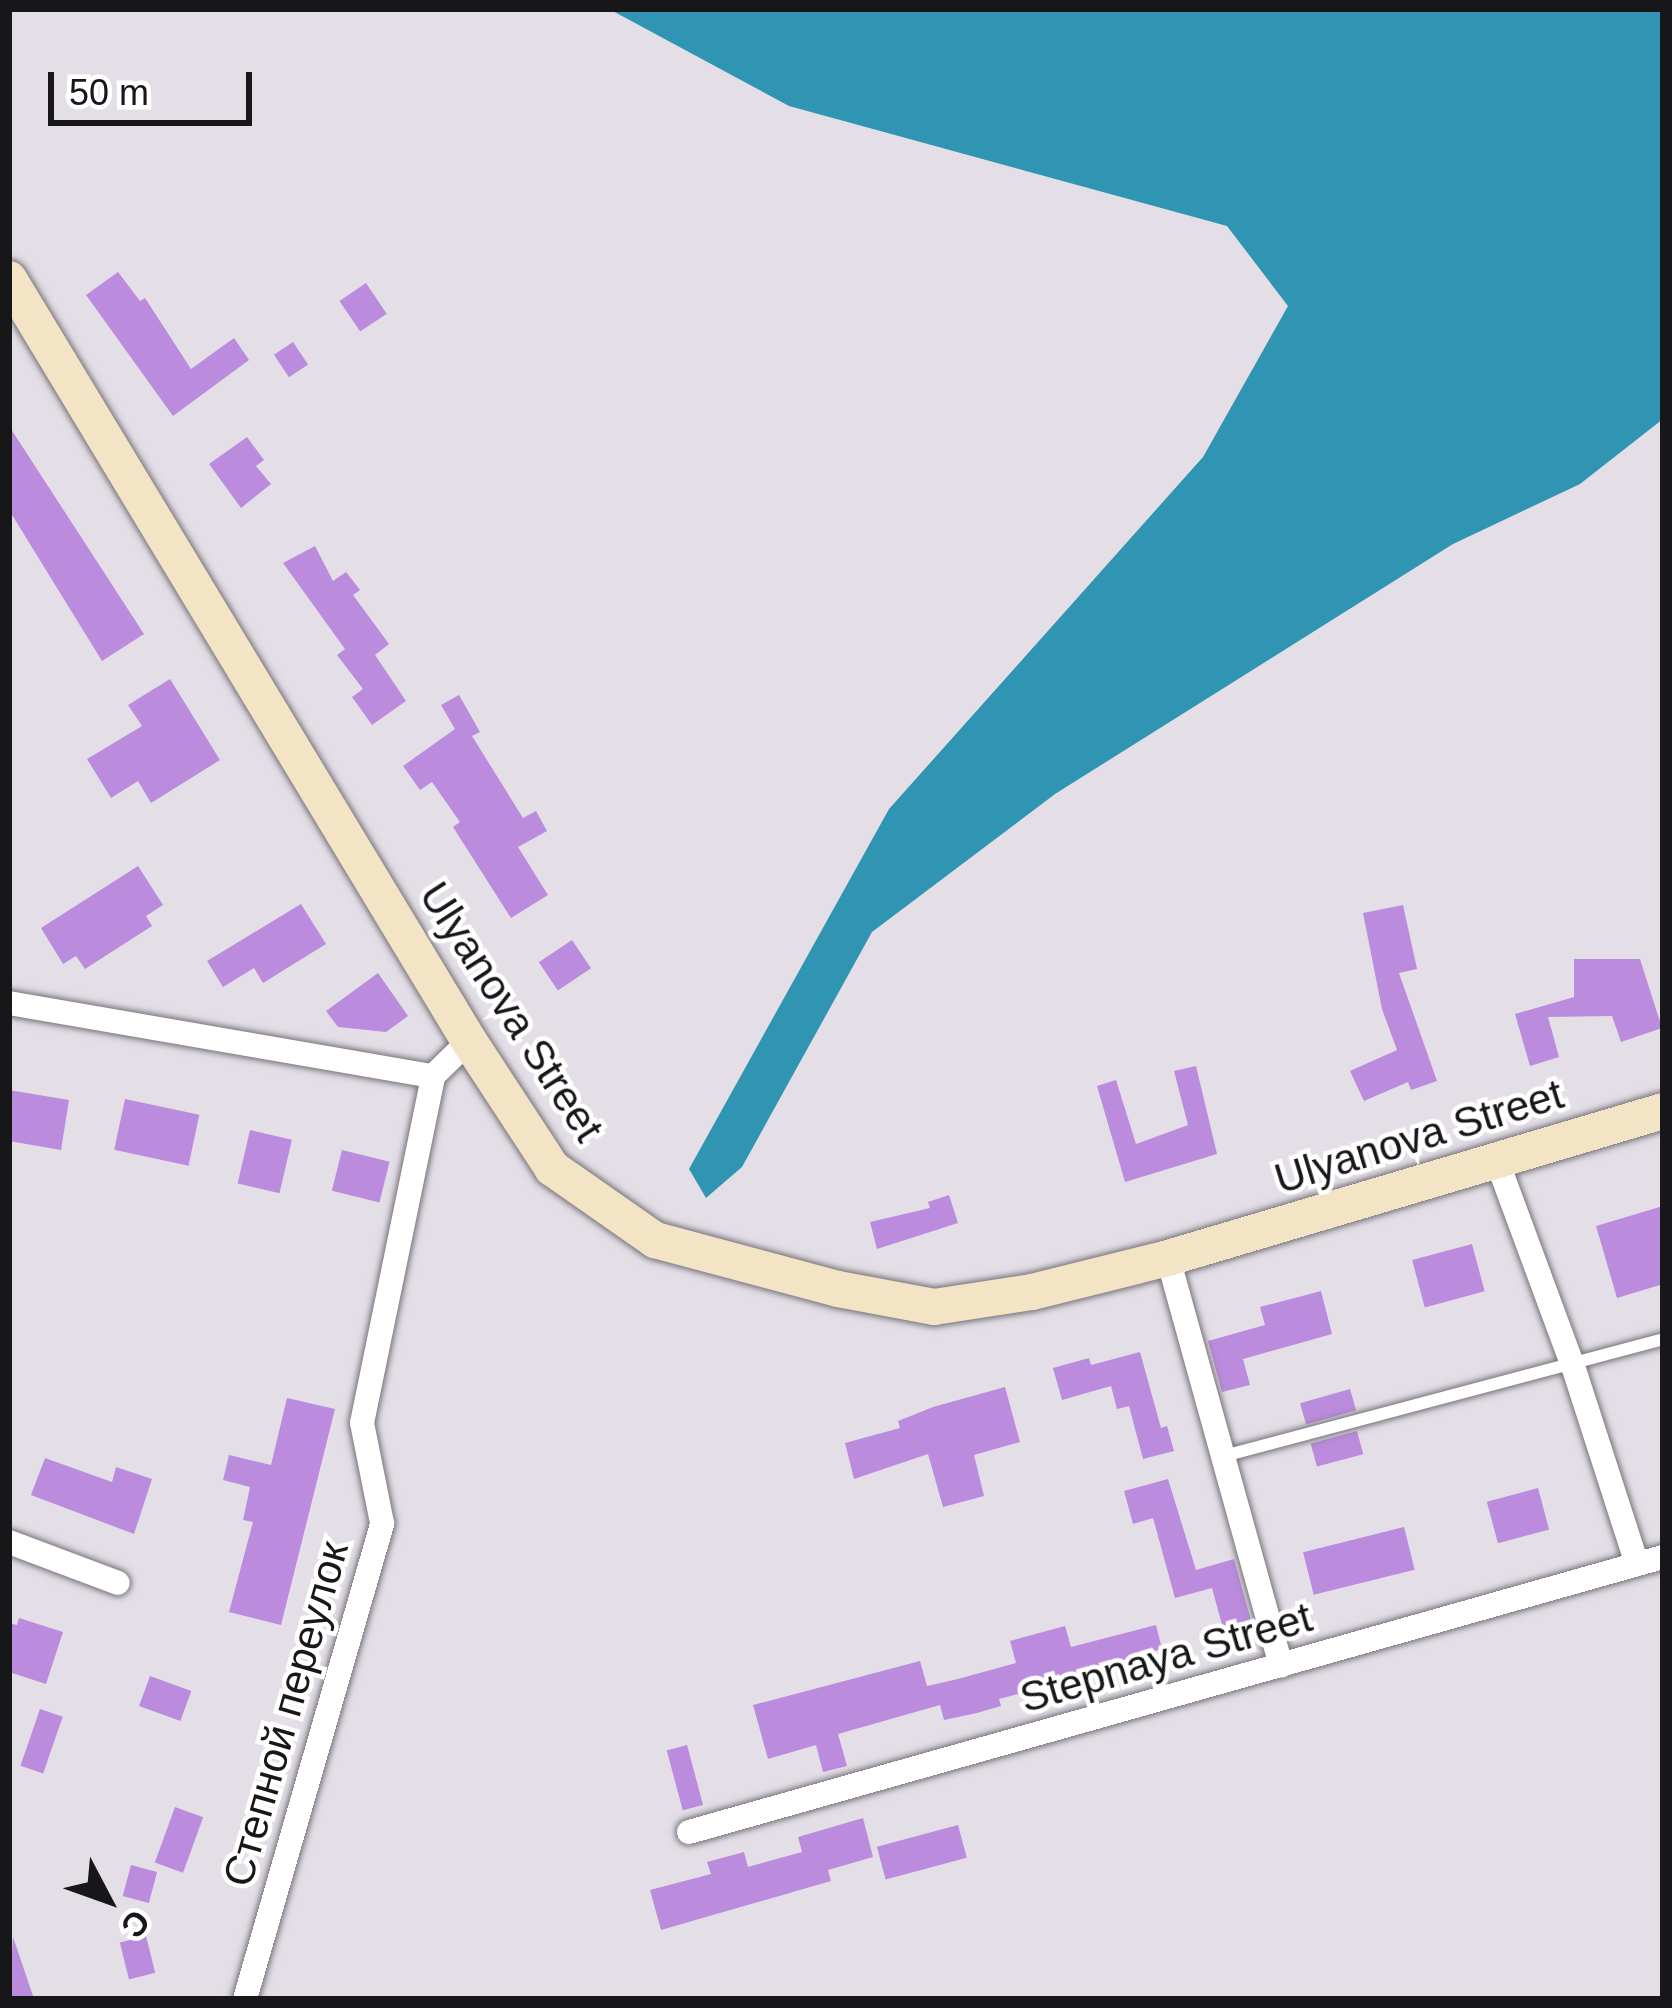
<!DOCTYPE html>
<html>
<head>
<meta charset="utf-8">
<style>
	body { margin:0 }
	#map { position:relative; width:1672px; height:2008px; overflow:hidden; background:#e4dfe7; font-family:Helvetica,sans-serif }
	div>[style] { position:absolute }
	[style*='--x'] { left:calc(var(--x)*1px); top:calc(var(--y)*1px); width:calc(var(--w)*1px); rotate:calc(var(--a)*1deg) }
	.water>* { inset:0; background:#2f95b2 }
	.building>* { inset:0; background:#bb8bdd; transform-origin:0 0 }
	.roads { filter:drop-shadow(0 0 3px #78747b) drop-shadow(0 0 3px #78747b) }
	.lane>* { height:12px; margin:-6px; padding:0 6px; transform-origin:6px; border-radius:6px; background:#fff }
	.street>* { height:24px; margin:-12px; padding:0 12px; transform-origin:12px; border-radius:12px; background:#fff }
	.secondary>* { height:36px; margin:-18px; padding:0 18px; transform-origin:18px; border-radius:18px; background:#f2e4c5 }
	span { translate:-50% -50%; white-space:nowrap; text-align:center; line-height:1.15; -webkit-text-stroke:9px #fff; paint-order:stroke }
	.street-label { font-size:42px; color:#171618 }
	.frame { position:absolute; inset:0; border:12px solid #171618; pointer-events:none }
	.north { position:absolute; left:48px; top:1840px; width:120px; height:120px; -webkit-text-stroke:9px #fff; paint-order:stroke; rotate:131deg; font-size:33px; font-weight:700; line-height:48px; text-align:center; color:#171618 }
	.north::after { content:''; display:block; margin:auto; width:42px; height:54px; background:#171618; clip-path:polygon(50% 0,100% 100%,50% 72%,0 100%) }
	.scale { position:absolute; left:48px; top:72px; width:204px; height:54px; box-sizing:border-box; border:6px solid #171618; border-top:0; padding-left:15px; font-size:36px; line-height:42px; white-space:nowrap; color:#171618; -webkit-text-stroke:9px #fff; paint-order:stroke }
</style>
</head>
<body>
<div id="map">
	<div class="water">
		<i style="clip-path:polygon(609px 9px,1663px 9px,1663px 419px,1580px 484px,1453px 544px,1055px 794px,872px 932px,742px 1167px,706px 1198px,689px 1169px,889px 809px,1203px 457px,1288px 306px,1227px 226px,789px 106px)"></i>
	</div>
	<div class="building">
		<i style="clip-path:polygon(118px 272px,140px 301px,145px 298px,191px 369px,234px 338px,249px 360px,173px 416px,86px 295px)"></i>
		<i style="left:366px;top:283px;width:37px;height:32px;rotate:56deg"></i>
		<i style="left:293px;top:342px;width:27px;height:23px;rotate:56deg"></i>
		<i style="clip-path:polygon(9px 426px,144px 634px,102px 661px,9px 510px)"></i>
		<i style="clip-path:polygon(247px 437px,264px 460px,256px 466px,271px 484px,241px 508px,209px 464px)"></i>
		<i style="clip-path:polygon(315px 546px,333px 581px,346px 572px,360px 590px,353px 595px,389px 644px,375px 655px,406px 701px,372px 725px,352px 697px,363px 689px,337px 655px,345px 649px,283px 563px)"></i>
		<i style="clip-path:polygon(170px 679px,220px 760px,151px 803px,138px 781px,111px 798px,87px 759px,142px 726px,128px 705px)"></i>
		<i style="clip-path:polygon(459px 695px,480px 732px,472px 736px,523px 818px,536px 811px,547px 831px,518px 847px,548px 895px,511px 918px,453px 827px,460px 822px,432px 782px,420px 790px,403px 766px,455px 729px,441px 705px)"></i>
		<i style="clip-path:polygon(138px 866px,163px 905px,146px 916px,152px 926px,85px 969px,76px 956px,63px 964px,41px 928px)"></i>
		<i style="clip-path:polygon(301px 904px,326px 944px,263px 983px,254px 968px,223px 987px,207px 961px)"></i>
		<i style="clip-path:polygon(1403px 905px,1417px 969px,1399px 973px,1437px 1081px,1411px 1090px,1408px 1082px,1364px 1101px,1350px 1071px,1397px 1050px,1382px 1009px,1363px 913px)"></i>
		<i style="left:572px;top:940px;width:34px;height:40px;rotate:56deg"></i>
		<i style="clip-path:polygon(1574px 959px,1640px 959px,1662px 1028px,1621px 1042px,1612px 1016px,1548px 1017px,1559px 1057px,1530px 1066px,1515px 1014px,1574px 997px)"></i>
		<i style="clip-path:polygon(378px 973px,408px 1016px,386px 1032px,338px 1027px,326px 1011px)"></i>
		<i style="clip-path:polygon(1196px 1066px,1217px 1154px,1125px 1182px,1097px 1086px,1116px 1080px,1136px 1144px,1188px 1125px,1174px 1071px)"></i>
		<i style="clip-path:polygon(9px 1090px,69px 1100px,61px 1150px,9px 1141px)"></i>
		<i style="left:125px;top:1099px;width:76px;height:52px;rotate:12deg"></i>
		<i style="left:250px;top:1130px;width:43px;height:55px;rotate:13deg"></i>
		<i style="left:342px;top:1150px;width:49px;height:42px;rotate:14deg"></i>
		<i style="clip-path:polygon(949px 1195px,958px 1223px,877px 1249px,870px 1222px,930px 1208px,928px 1202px)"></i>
		<i style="clip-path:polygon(1663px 1206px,1663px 1284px,1617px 1298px,1596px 1226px)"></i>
		<i style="left:1472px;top:1244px;width:49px;height:62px;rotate:75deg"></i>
		<i style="clip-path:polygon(1321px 1291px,1332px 1334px,1243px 1359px,1250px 1385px,1222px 1392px,1208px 1341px,1265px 1325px,1260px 1307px)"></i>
		<i style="clip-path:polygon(1140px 1352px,1161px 1428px,1167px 1426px,1174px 1451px,1143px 1459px,1129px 1406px,1117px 1409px,1111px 1386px,1062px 1400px,1053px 1368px,1089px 1358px,1091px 1365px)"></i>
		<i style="clip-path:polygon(1005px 1387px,1020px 1442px,974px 1455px,984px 1496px,943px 1507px,928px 1454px,854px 1479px,845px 1443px,900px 1428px,898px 1421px,933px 1407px)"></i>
		<i style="left:1350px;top:1389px;width:22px;height:52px;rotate:74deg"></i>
		<i style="clip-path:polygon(287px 1398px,335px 1409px,281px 1625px,229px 1612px,253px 1522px,243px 1520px,250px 1487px,223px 1480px,229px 1455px,271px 1465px)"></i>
		<i style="left:1357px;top:1431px;width:24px;height:48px;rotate:75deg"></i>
		<i style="clip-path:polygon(45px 1458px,112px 1482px,116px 1467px,152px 1479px,134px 1534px,31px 1495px)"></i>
		<i style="clip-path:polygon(1168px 1479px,1196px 1570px,1234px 1559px,1252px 1624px,1224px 1632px,1212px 1588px,1175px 1598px,1153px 1518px,1133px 1524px,1124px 1491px)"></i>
		<i style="left:1538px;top:1488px;width:43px;height:53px;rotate:75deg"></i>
		<i style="left:1404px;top:1527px;width:44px;height:104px;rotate:76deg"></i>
		<i style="clip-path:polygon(19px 1618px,63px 1632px,46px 1684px,9px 1672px,9px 1623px,17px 1625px)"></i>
		<i style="clip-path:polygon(1156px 1625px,1162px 1649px,1123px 1660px,1125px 1666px,999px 1699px,1001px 1706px,977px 1713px,944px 1720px,940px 1705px,838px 1734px,847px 1766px,823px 1772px,816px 1745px,768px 1759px,753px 1705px,920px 1661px,927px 1686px,958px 1679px,1016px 1663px,1010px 1641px,1065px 1626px,1071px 1647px)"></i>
		<i style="left:150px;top:1676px;width:44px;height:32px;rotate:20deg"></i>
		<i style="left:40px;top:1709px;width:24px;height:60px;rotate:19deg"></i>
		<i style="left:687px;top:1745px;width:62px;height:21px;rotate:75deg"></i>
		<i style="left:175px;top:1807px;width:30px;height:59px;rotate:20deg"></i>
		<i style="clip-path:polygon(863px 1818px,873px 1857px,828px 1870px,831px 1881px,661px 1930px,650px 1890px,711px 1874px,707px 1862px,744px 1852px,748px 1867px,802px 1852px,798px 1837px)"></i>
		<i style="left:958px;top:1825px;width:34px;height:84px;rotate:75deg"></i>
		<i style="left:131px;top:1865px;width:27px;height:32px;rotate:15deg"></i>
		<i style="left:146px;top:1936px;width:38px;height:27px;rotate:76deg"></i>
		<i style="clip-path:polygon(13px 1937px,34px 1999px,9px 1999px)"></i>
	</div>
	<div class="roads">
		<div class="lane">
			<i style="--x:1224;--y:1456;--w:454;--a:-14.9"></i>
		</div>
		<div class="street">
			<i style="--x:9;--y:1003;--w:430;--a:9.8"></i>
			<i style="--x:1497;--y:1161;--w:219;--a:69.7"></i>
			<i style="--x:1573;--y:1366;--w:208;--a:72.1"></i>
			<i style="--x:1168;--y:1258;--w:423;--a:74.5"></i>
			<i style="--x:9;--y:1542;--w:116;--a:20.6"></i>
			<i style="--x:689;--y:1832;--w:1012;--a:-15.77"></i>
			<i style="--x:245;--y:1999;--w:495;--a:-73.9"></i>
			<i style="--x:382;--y:1523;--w:102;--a:-101.3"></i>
			<i style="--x:362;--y:1423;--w:354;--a:-78.4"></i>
			<i style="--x:433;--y:1076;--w:50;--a:-44.2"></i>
		</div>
		<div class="secondary">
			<i style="--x:9;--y:279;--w:890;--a:58.88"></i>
			<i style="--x:469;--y:1041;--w:152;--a:56.8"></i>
			<i style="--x:552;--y:1168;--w:126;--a:35"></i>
			<i style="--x:655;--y:1240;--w:189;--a:15"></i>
			<i style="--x:838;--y:1289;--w:98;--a:10.6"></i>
			<i style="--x:934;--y:1307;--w:99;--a:-8.7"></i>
			<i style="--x:1032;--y:1292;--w:140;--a:-14"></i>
			<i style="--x:1168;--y:1258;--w:516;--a:-16.54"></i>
		</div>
	</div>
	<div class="street-label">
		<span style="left:511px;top:1012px;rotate:57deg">Ulyanova Street</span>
		<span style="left:1419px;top:1137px;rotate:-17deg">Ulyanova Street</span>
		<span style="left:1166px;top:1658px;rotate:-16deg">Stepnaya Street</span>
		<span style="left:286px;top:1714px;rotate:-74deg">Степной переулок</span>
	</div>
	<div class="frame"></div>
	<div class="north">С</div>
	<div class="scale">50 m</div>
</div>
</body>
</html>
